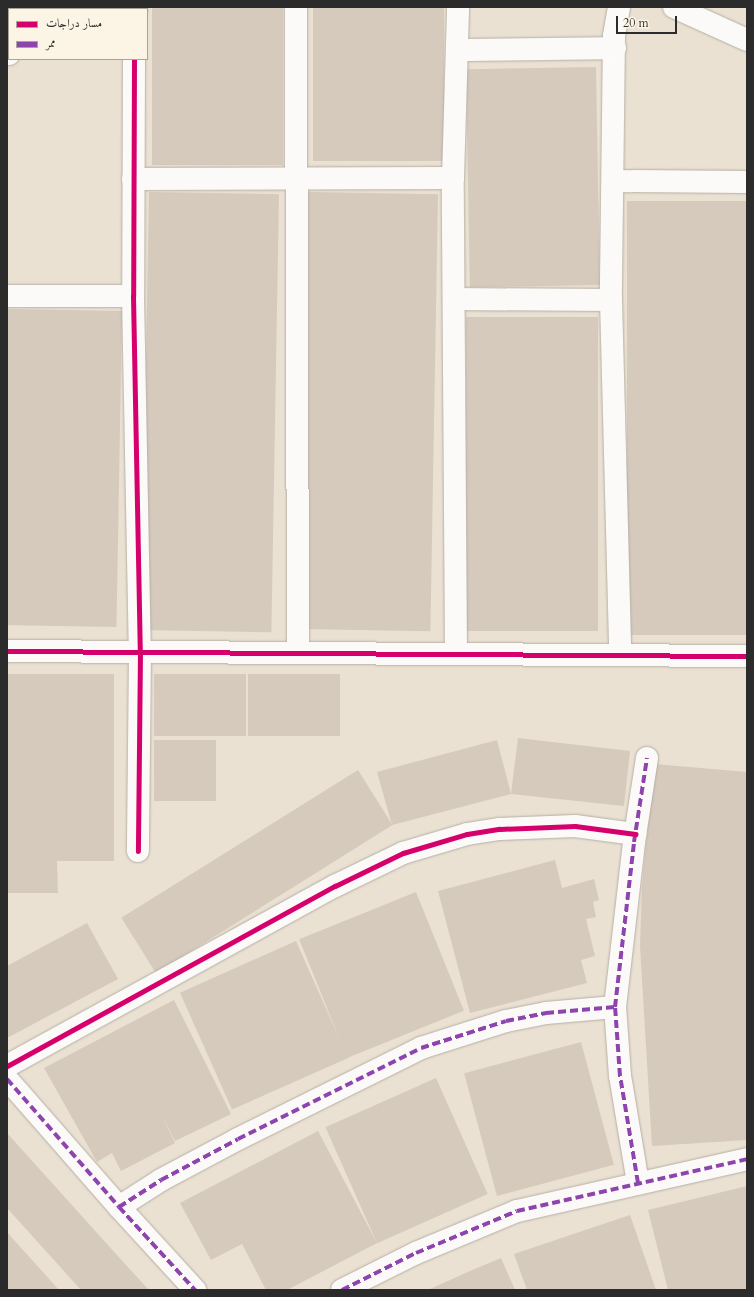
<!DOCTYPE html>
<html>
<head>
<meta charset="utf-8">
<style>
	body { margin:0 }
	#map { position:relative; width:754px; height:1297px; overflow:hidden; background:#eae1d2; font-family:Cardo,Amiri,serif }
	div>[style] { position:absolute }
	[style*='--x'] { left:calc(var(--x)*1px); top:calc(var(--y)*1px); width:calc(var(--w)*1px); rotate:calc(var(--a)*1deg) }
	.building>* { inset:0; background:#d5cabc; transform-origin:0 0 }
	.roads { filter:drop-shadow(0 0 1px #b5afa5) drop-shadow(0 0 1px #b5afa5) }
	.minor>* { height:22px; margin:-11px; padding:0 11px; transform-origin:11px; border-radius:11px; background:#fcfaf8 }
	.quiet>* { height:4px; margin-top:-2px; transform-origin:0; background:repeating-linear-gradient(90deg,#8e44ad 0 8px,transparent 0 12px) }
	.cycleway>* { height:5px; margin:-2.5px; padding:0 2.5px; transform-origin:2.5px; border-radius:2.5px; background:#d6006c }
	span { translate:-50% -50%; white-space:nowrap; text-align:center; line-height:1.15; -webkit-text-stroke:3px #fcf5e5; paint-order:stroke }
	.frame { position:absolute; inset:0; border:8px solid #2b2b2b; pointer-events:none }
	.legend { position:absolute; left:8px; top:8px; width:140px; height:52px; box-sizing:border-box; background:#fcf5e5; border:1px solid #a8a49b; margin:0; padding:5px 7px; list-style:none; font-size:12px; color:#2b2b2b }
	.legend li { display:flex; align-items:center; gap:8px; height:20px }
	.legend b { width:20px; border:1px solid #a8a49b }
	.scale { position:absolute; left:616px; top:16px; width:61px; height:18px; box-sizing:border-box; border:2px solid #2b2b2b; border-top:0; padding-left:5px; font-size:12px; line-height:14px; white-space:nowrap; color:#2b2b2b; -webkit-text-stroke:3px #fcf5e5; paint-order:stroke }
</style>
</head>
<body>
<div id="map">
	<div class="building">
		<i style="clip-path:polygon(7px 7px,125px 7px,125px 9px,9px 9px,7px 43px)"></i>
		<i style="left:152px;top:7px;width:131px;height:158px"></i>
		<i style="left:313px;top:7px;width:131px;height:154px"></i>
		<i style="left:596px;top:67px;width:218px;height:130px;rotate:89deg"></i>
		<i style="left:149px;top:192px;width:130px;height:438px;rotate:1deg"></i>
		<i style="left:308px;top:192px;width:130px;height:437px;rotate:1deg"></i>
		<i style="left:747px;top:201px;width:434px;height:120px;rotate:90deg"></i>
		<i style="left:7px;top:309px;width:115px;height:316px;rotate:1deg"></i>
		<i style="left:466px;top:317px;width:132px;height:314px"></i>
		<i style="clip-path:polygon(7px 674px,114px 674px,114px 861px,57px 861px,58px 893px,7px 893px)"></i>
		<i style="left:154px;top:674px;width:92px;height:62px"></i>
		<i style="left:340px;top:674px;width:62px;height:92px;rotate:90deg"></i>
		<i style="clip-path:polygon(518px 738px,630px 751px,624px 806px,511px 794px,392px 825px,377px 772px,497px 740px,511px 794px)"></i>
		<i style="left:216px;top:740px;width:61px;height:62px;rotate:90deg"></i>
		<i style="clip-path:polygon(654px 764px,747px 772px,747px 1140px,652px 1146px,640px 946px,642px 886px)"></i>
		<i style="left:358px;top:770px;width:65px;height:279px;rotate:58deg"></i>
		<i style="clip-path:polygon(555px 860px,562px 888px,594px 879px,599px 900px,593px 902px,596px 917px,586px 919px,595px 956px,581px 960px,587px 983px,470px 1013px,438px 891px)"></i>
		<i style="left:416px;top:892px;width:128px;height:126px;rotate:68deg"></i>
		<i style="clip-path:polygon(87px 923px,118px 979px,7px 1038px,7px 966px)"></i>
		<i style="left:296px;top:941px;width:128px;height:127px;rotate:66deg"></i>
		<i style="clip-path:polygon(174px 1000px,231px 1114px,175px 1141px,160px 1112px,175px 1143px,121px 1171px,112px 1153px,97px 1162px,44px 1068px)"></i>
		<i style="left:581px;top:1042px;width:127px;height:121px;rotate:75deg"></i>
		<i style="left:436px;top:1078px;width:127px;height:121px;rotate:66deg"></i>
		<i style="clip-path:polygon(318px 1131px,377px 1243px,287px 1290px,266px 1290px,242px 1244px,211px 1260px,180px 1203px)"></i>
		<i style="clip-path:polygon(7px 1133px,125px 1264px,149px 1290px,81px 1290px,7px 1208px)"></i>
		<i style="clip-path:polygon(747px 1186px,747px 1290px,668px 1290px,648px 1210px)"></i>
		<i style="clip-path:polygon(630px 1215px,656px 1290px,527px 1290px,514px 1254px)"></i>
		<i style="clip-path:polygon(7px 1232px,14px 1240px,59px 1290px,7px 1290px)"></i>
		<i style="clip-path:polygon(501px 1258px,515px 1290px,428px 1290px,470px 1271px)"></i>
	</div>
	<div class="roads">
		<div class="minor">
			<i style="--x:296;--y:7;--w:645;--a:89.82"></i>
			<i style="--x:619;--y:7;--w:29;--a:100"></i>
			<i style="--x:614;--y:36;--w:264;--a:90.7"></i>
			<i style="--x:611;--y:300;--w:355;--a:88.5"></i>
			<i style="--x:674;--y:7;--w:80;--a:24.3"></i>
			<i style="--x:136;--y:9;--w:2;--a:-90"></i>
			<i style="--x:458;--y:50;--w:157;--a:-0.7"></i>
			<i style="--x:7;--y:54;--w:2;--a:0"></i>
			<i style="--x:134;--y:59;--w:237;--a:90.2"></i>
			<i style="--x:133;--y:296;--w:356;--a:88.9"></i>
			<i style="--x:140;--y:652;--w:199;--a:90.6"></i>
			<i style="--x:133;--y:179;--w:320;--a:-0.2"></i>
			<i style="--x:614;--y:181;--w:133;--a:0.4"></i>
			<i style="--x:7;--y:296;--w:126;--a:0"></i>
			<i style="--x:454;--y:299;--w:157;--a:0.4"></i>
			<i style="--x:7;--y:651;--w:740;--a:0.39"></i>
			<i style="--x:456;--y:654;--w:476;--a:-90.4"></i>
			<i style="--x:453;--y:178;--w:171;--a:-88.3"></i>
			<i style="--x:7;--y:1066;--w:374;--a:-28.8"></i>
			<i style="--x:335;--y:886;--w:76;--a:-25.9"></i>
			<i style="--x:403;--y:853;--w:67;--a:-16.5"></i>
			<i style="--x:467;--y:834;--w:33;--a:-9"></i>
			<i style="--x:500;--y:829;--w:75;--a:-2.3"></i>
			<i style="--x:575;--y:826;--w:61;--a:7.6"></i>
			<i style="--x:7;--y:1079;--w:170;--a:48.8"></i>
			<i style="--x:119;--y:1207;--w:113;--a:47.5"></i>
			<i style="--x:638;--y:1183;--w:109;--a:-99.5"></i>
			<i style="--x:620;--y:1076;--w:69;--a:-94.1"></i>
			<i style="--x:615;--y:1007;--w:166;--a:-83.4"></i>
			<i style="--x:634;--y:842;--w:85;--a:-81.2"></i>
			<i style="--x:119;--y:1207;--w:50;--a:-32.7"></i>
			<i style="--x:161;--y:1180;--w:87;--a:-28"></i>
			<i style="--x:238;--y:1139;--w:204;--a:-26.4"></i>
			<i style="--x:421;--y:1048;--w:89;--a:-17.6"></i>
			<i style="--x:506;--y:1021;--w:41;--a:-11.3"></i>
			<i style="--x:546;--y:1013;--w:69;--a:-5"></i>
			<i style="--x:342;--y:1290;--w:83;--a:-26.6"></i>
			<i style="--x:416;--y:1253;--w:109;--a:-22.6"></i>
			<i style="--x:517;--y:1211;--w:236;--a:-12.7"></i>
		</div>
	</div>
	<div class="quiet">
		<i style="--x:7;--y:1079;--w:170;--a:48.8"></i>
		<i style="--x:119;--y:1207;--w:113;--a:47.5"></i>
		<i style="--x:638;--y:1183;--w:109;--a:-99.5"></i>
		<i style="--x:620;--y:1076;--w:69;--a:-94.1"></i>
		<i style="--x:615;--y:1007;--w:166;--a:-83.4"></i>
		<i style="--x:634;--y:842;--w:85;--a:-81.2"></i>
		<i style="--x:119;--y:1207;--w:50;--a:-32.7"></i>
		<i style="--x:161;--y:1180;--w:87;--a:-28"></i>
		<i style="--x:238;--y:1139;--w:204;--a:-26.4"></i>
		<i style="--x:421;--y:1048;--w:89;--a:-17.6"></i>
		<i style="--x:506;--y:1021;--w:41;--a:-11.3"></i>
		<i style="--x:546;--y:1013;--w:69;--a:-5"></i>
		<i style="--x:342;--y:1290;--w:83;--a:-26.6"></i>
		<i style="--x:416;--y:1253;--w:109;--a:-22.6"></i>
		<i style="--x:517;--y:1211;--w:236;--a:-12.7"></i>
	</div>
	<div class="cycleway">
		<i style="--x:134;--y:59;--w:237;--a:90.2"></i>
		<i style="--x:133;--y:296;--w:356;--a:88.9"></i>
		<i style="--x:140;--y:652;--w:199;--a:90.6"></i>
		<i style="--x:7;--y:651;--w:740;--a:0.39"></i>
		<i style="--x:7;--y:1066;--w:374;--a:-28.8"></i>
		<i style="--x:335;--y:886;--w:76;--a:-25.9"></i>
		<i style="--x:403;--y:853;--w:67;--a:-16.5"></i>
		<i style="--x:467;--y:834;--w:33;--a:-9"></i>
		<i style="--x:500;--y:829;--w:75;--a:-2.3"></i>
		<i style="--x:575;--y:826;--w:61;--a:7.6"></i>
	</div>
	<div class="frame"></div>
	<ul class="legend">
	<li><b style="height:5px;background:#d6006c"></b>مسار دراجات</li>
	<li><b style="height:5px;background:#8e44ad"></b>ممر</li>
	</ul>
	<div class="scale">20 m</div>
</div>
</body>
</html>
